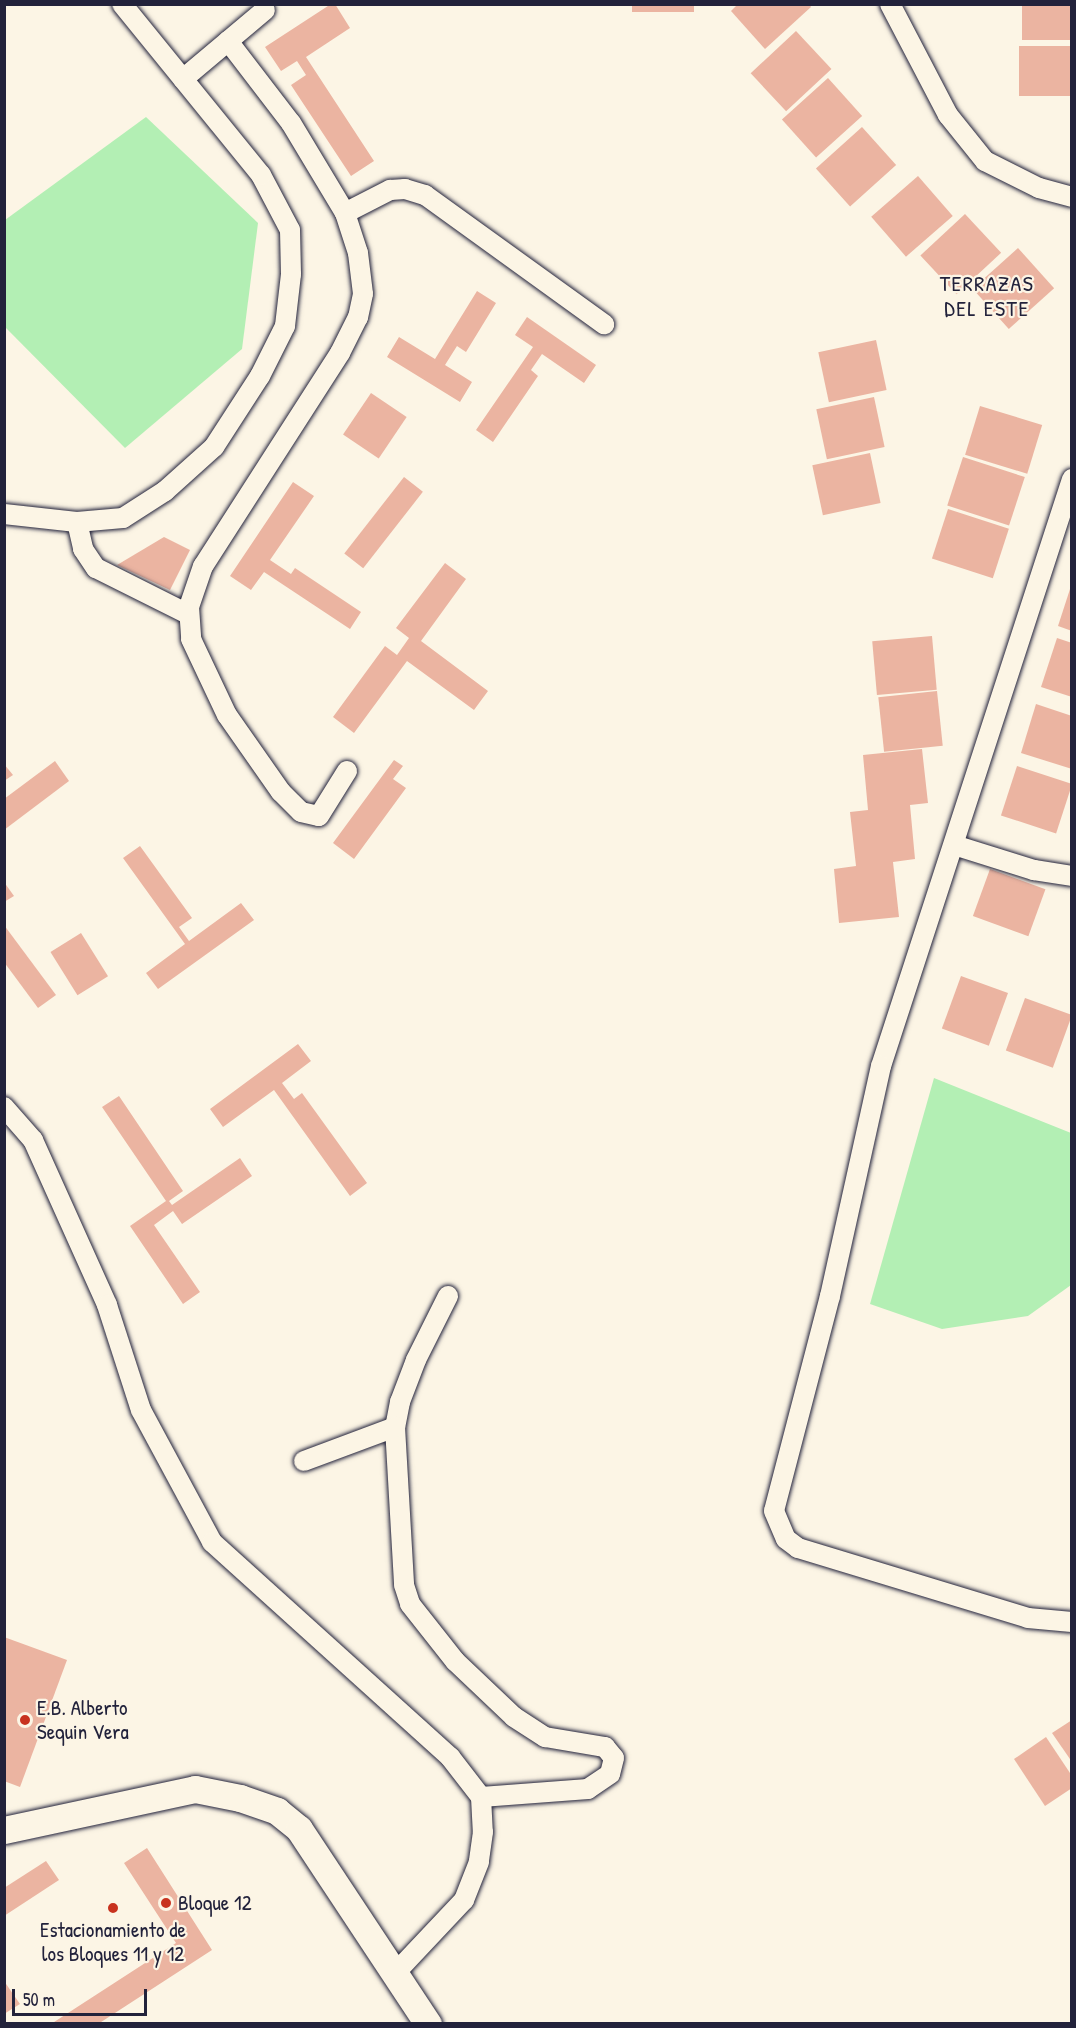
<!DOCTYPE html>
<html>
<head>
<meta charset="utf-8">
<style>
	body { margin:0 }
	#map { position:relative; width:1076px; height:2028px; overflow:hidden; background:#fcf5e5; font-family:"Patrick Hand",sans-serif }
	div>[style] { position:absolute }
	[style*='--x'] { left:calc(var(--x)*1px); top:calc(var(--y)*1px); width:calc(var(--w)*1px); rotate:calc(var(--a)*1deg) }
	.green>* { inset:0; background:#b3efb4 }
	.building>* { inset:0; background:#ebb4a1; transform-origin:0 0 }
	.roads { filter:drop-shadow(0 0 2px #22223b) drop-shadow(0 0 2px #22223b) }
	.street>* { height:20px; margin:-10px; padding:0 10px; transform-origin:10px; border-radius:10px; background:#fcf5e5 }
	.secondary>* { height:27px; margin:-13.5px; padding:0 13.5px; transform-origin:13.5px; border-radius:13.5px; background:#fcf5e5 }
	.dots>* { width:16px; height:16px; translate:-50% -50%; box-sizing:border-box; border:3px solid #fcf5e5; border-radius:50% }
	span { translate:-50% -50%; white-space:nowrap; text-align:center; line-height:1.15; -webkit-text-stroke:4.5px #fcf5e5; paint-order:stroke }
	.poi-label { font-size:21px; color:#22223b }
	.left { translate:0 -50%; text-align:left }
	.neighbourhood-label { font-size:22px; color:#22223b; letter-spacing:1.5px }
	.frame { position:absolute; inset:0; border:6px solid #22223b; pointer-events:none }
	.scale { position:absolute; left:12px; top:1989px; width:135px; height:27px; box-sizing:border-box; border:3px solid #22223b; border-top:0; padding-left:8px; font-size:18px; line-height:21px; white-space:nowrap; color:#22223b; -webkit-text-stroke:4px #fcf5e5; paint-order:stroke }
</style>
</head>
<body>
<div id="map">
	<div class="green">
		<i style="clip-path:polygon(146px 117px,258px 223px,242px 349px,125px 448px,5px 327px,5px 220px)"></i>
		<i style="clip-path:polygon(934px 1078px,1071px 1133px,1071px 1285px,1028px 1316px,942px 1329px,870px 1304px)"></i>
	</div>
	<div class="building">
		<i style="clip-path:polygon(331px 4px,335px 4px,350px 28px,306px 57px,374px 161px,351px 176px,291px 85px,306px 75px,297px 61px,281px 71px,265px 47px)"></i>
		<i style="left:632px;top:4px;width:62px;height:8px"></i>
		<i style="clip-path:polygon(738px 4px,809px 4px,811px 7px,765px 49px,731px 11px)"></i>
		<i style="left:1022px;top:4px;width:50px;height:36px"></i>
		<i style="left:796px;top:31px;width:52px;height:62px;rotate:47deg"></i>
		<i style="left:1072px;top:46px;width:50px;height:53px;rotate:90deg"></i>
		<i style="left:828px;top:78px;width:51px;height:62px;rotate:48deg"></i>
		<i style="left:862px;top:127px;width:51px;height:62px;rotate:48deg"></i>
		<i style="left:918px;top:176px;width:53px;height:62px;rotate:49deg"></i>
		<i style="left:965px;top:214px;width:53px;height:61px;rotate:47deg"></i>
		<i style="left:1018px;top:248px;width:54px;height:61px;rotate:48deg"></i>
		<i style="clip-path:polygon(477px 291px,496px 303px,466px 352px,457px 346px,445px 365px,472px 382px,460px 402px,387px 357px,399px 337px,435px 359px)"></i>
		<i style="clip-path:polygon(527px 317px,596px 365px,584px 383px,542px 354px,531px 370px,538px 376px,493px 442px,476px 430px,533px 347px,515px 335px)"></i>
		<i style="left:876px;top:340px;width:51px;height:59px;rotate:78deg"></i>
		<i style="left:371px;top:393px;width:43px;height:50px;rotate:34deg"></i>
		<i style="left:874px;top:397px;width:51px;height:59px;rotate:78deg"></i>
		<i style="left:980px;top:406px;width:65px;height:51px;rotate:17deg"></i>
		<i style="left:870px;top:453px;width:51px;height:59px;rotate:78deg"></i>
		<i style="left:963px;top:457px;width:65px;height:51px;rotate:18deg"></i>
		<i style="left:404px;top:477px;width:24px;height:97px;rotate:38deg"></i>
		<i style="clip-path:polygon(293px 482px,314px 496px,270px 560px,291px 574px,295px 568px,361px 612px,350px 629px,264px 572px,251px 590px,230px 576px)"></i>
		<i style="left:948px;top:509px;width:64px;height:52px;rotate:18deg"></i>
		<i style="clip-path:polygon(164px 537px,190px 550px,170px 590px,117px 565px)"></i>
		<i style="clip-path:polygon(445px 563px,466px 579px,421px 641px,488px 691px,474px 710px,407px 661px,354px 733px,333px 717px,385px 646px,397px 655px,409px 638px,396px 628px)"></i>
		<i style="clip-path:polygon(1071px 586px,1072px 587px,1072px 631px,1058px 626px)"></i>
		<i style="left:932px;top:636px;width:54px;height:60px;rotate:85deg"></i>
		<i style="clip-path:polygon(1057px 638px,1072px 643px,1072px 697px,1041px 687px)"></i>
		<i style="left:937px;top:691px;width:55px;height:59px;rotate:84deg"></i>
		<i style="clip-path:polygon(1036px 704px,1072px 716px,1072px 769px,1021px 753px)"></i>
		<i style="clip-path:polygon(922px 749px,928px 803px,910px 805px,915px 859px,893px 862px,899px 917px,839px 923px,834px 869px,856px 866px,850px 812px,868px 810px,863px 755px)"></i>
		<i style="clip-path:polygon(394px 760px,403px 766px,393px 779px,406px 788px,354px 859px,333px 843px)"></i>
		<i style="clip-path:polygon(55px 761px,69px 781px,4px 830px,4px 799px)"></i>
		<i style="clip-path:polygon(4px 764px,13px 775px,4px 781px)"></i>
		<i style="left:1017px;top:766px;width:58px;height:52px;rotate:18deg"></i>
		<i style="clip-path:polygon(140px 846px,192px 918px,179px 927px,189px 941px,241px 903px,254px 920px,158px 989px,146px 973px,185px 944px,123px 858px)"></i>
		<i style="left:990px;top:869px;width:59px;height:50px;rotate:20deg"></i>
		<i style="clip-path:polygon(4px 882px,14px 896px,4px 902px)"></i>
		<i style="clip-path:polygon(4px 925px,56px 995px,38px 1008px,4px 962px)"></i>
		<i style="left:81px;top:933px;width:51px;height:36px;rotate:58deg"></i>
		<i style="left:961px;top:976px;width:50px;height:56px;rotate:20deg"></i>
		<i style="left:1025px;top:998px;width:50px;height:56px;rotate:20deg"></i>
		<i style="clip-path:polygon(298px 1044px,311px 1061px,282px 1083px,294px 1099px,302px 1093px,367px 1183px,350px 1196px,274px 1090px,223px 1127px,210px 1109px)"></i>
		<i style="clip-path:polygon(119px 1096px,183px 1191px,169px 1201px,172px 1205px,240px 1158px,252px 1176px,182px 1224px,173px 1211px,154px 1225px,200px 1292px,183px 1304px,130px 1226px,166px 1201px,102px 1107px)"></i>
		<i style="clip-path:polygon(4px 1637px,67px 1660px,20px 1787px,4px 1781px)"></i>
		<i style="clip-path:polygon(1072px 1720px,1072px 1762px,1052px 1733px)"></i>
		<i style="clip-path:polygon(1046px 1737px,1072px 1776px,1072px 1788px,1045px 1806px,1014px 1759px)"></i>
		<i style="clip-path:polygon(147px 1848px,212px 1950px,98px 2024px,51px 2024px,176px 1943px,124px 1863px)"></i>
		<i style="clip-path:polygon(46px 1861px,59px 1880px,4px 1916px,4px 1888px)"></i>
		<i style="clip-path:polygon(4px 1981px,20px 2004px,4px 2014px)"></i>
	</div>
	<div class="roads">
		<div class="street">
			<i style="--x:890;--y:4;--w:125;--a:62.4"></i>
			<i style="--x:948;--y:115;--w:59;--a:51.2"></i>
			<i style="--x:985;--y:161;--w:60;--a:26.6"></i>
			<i style="--x:1039;--y:188;--w:34;--a:15"></i>
			<i style="--x:228;--y:41;--w:103;--a:52.5"></i>
			<i style="--x:291;--y:123;--w:105;--a:59"></i>
			<i style="--x:345;--y:213;--w:42;--a:72"></i>
			<i style="--x:358;--y:253;--w:41;--a:83"></i>
			<i style="--x:363;--y:294;--w:24;--a:102"></i>
			<i style="--x:358;--y:317;--w:40;--a:116.6"></i>
			<i style="--x:340;--y:353;--w:253;--a:122.7"></i>
			<i style="--x:203;--y:566;--w:43;--a:108.9"></i>
			<i style="--x:189;--y:607;--w:32;--a:86"></i>
			<i style="--x:191;--y:639;--w:84;--a:64.7"></i>
			<i style="--x:227;--y:715;--w:94;--a:55"></i>
			<i style="--x:281;--y:792;--w:28;--a:45"></i>
			<i style="--x:301;--y:812;--w:18;--a:13"></i>
			<i style="--x:319;--y:816;--w:53;--a:-58.1"></i>
			<i style="--x:183;--y:79;--w:107;--a:-40.1"></i>
			<i style="--x:345;--y:213;--w:51;--a:-27.1"></i>
			<i style="--x:390;--y:190;--w:15;--a:-4"></i>
			<i style="--x:405;--y:189;--w:21;--a:17"></i>
			<i style="--x:425;--y:195;--w:221;--a:35.8"></i>
			<i style="--x:1072;--y:479;--w:617;--a:108.02"></i>
			<i style="--x:881;--y:1066;--w:236;--a:102.5"></i>
			<i style="--x:830;--y:1296;--w:222;--a:104.6"></i>
			<i style="--x:774;--y:1511;--w:30;--a:67"></i>
			<i style="--x:786;--y:1539;--w:15;--a:37"></i>
			<i style="--x:798;--y:1548;--w:240;--a:16.9"></i>
			<i style="--x:1028;--y:1618;--w:44;--a:5.2"></i>
			<i style="--x:4;--y:514;--w:73;--a:6.3"></i>
			<i style="--x:77;--y:522;--w:46;--a:-5"></i>
			<i style="--x:123;--y:518;--w:50;--a:-32.7"></i>
			<i style="--x:165;--y:491;--w:66;--a:-41.9"></i>
			<i style="--x:214;--y:447;--w:85;--a:-57.1"></i>
			<i style="--x:260;--y:376;--w:56;--a:-63.4"></i>
			<i style="--x:285;--y:326;--w:52;--a:-83.4"></i>
			<i style="--x:291;--y:274;--w:44;--a:-91.3"></i>
			<i style="--x:290;--y:230;--w:62;--a:-117.8"></i>
			<i style="--x:261;--y:175;--w:220;--a:-129.1"></i>
			<i style="--x:77;--y:522;--w:28;--a:77"></i>
			<i style="--x:83;--y:549;--w:23;--a:56"></i>
			<i style="--x:96;--y:568;--w:103;--a:26.6"></i>
			<i style="--x:954;--y:845;--w:84;--a:17.4"></i>
			<i style="--x:1034;--y:870;--w:38;--a:9"></i>
			<i style="--x:4;--y:1107;--w:44;--a:48.7"></i>
			<i style="--x:33;--y:1140;--w:181;--a:65.8"></i>
			<i style="--x:107;--y:1305;--w:110;--a:72.1"></i>
			<i style="--x:141;--y:1410;--w:150;--a:61.7"></i>
			<i style="--x:212;--y:1542;--w:321;--a:42.1"></i>
			<i style="--x:450;--y:1757;--w:51;--a:52.2"></i>
			<i style="--x:481;--y:1797;--w:35;--a:87"></i>
			<i style="--x:483;--y:1832;--w:30;--a:98"></i>
			<i style="--x:479;--y:1862;--w:41;--a:111.5"></i>
			<i style="--x:464;--y:1900;--w:98;--a:133.3"></i>
			<i style="--x:448;--y:1296;--w:72;--a:116.6"></i>
			<i style="--x:416;--y:1360;--w:45;--a:110.9"></i>
			<i style="--x:400;--y:1402;--w:25;--a:101"></i>
			<i style="--x:395;--y:1427;--w:158;--a:86.7"></i>
			<i style="--x:404;--y:1585;--w:20;--a:72"></i>
			<i style="--x:410;--y:1604;--w:73;--a:51.7"></i>
			<i style="--x:455;--y:1661;--w:81;--a:43.5"></i>
			<i style="--x:514;--y:1717;--w:37;--a:33"></i>
			<i style="--x:545;--y:1737;--w:61;--a:9.5"></i>
			<i style="--x:605;--y:1747;--w:14;--a:51"></i>
			<i style="--x:614;--y:1758;--w:16;--a:104"></i>
			<i style="--x:610;--y:1774;--w:27;--a:146"></i>
			<i style="--x:588;--y:1789;--w:107;--a:175.7"></i>
			<i style="--x:304;--y:1461;--w:97;--a:-20.5"></i>
		</div>
		<div class="secondary">
			<i style="--x:4;--y:1830;--w:195;--a:-12.1"></i>
			<i style="--x:195;--y:1789;--w:46;--a:11.3"></i>
			<i style="--x:240;--y:1798;--w:39;--a:19"></i>
			<i style="--x:277;--y:1811;--w:28;--a:39"></i>
			<i style="--x:299;--y:1829;--w:234;--a:56.5"></i>
		</div>
	</div>
	<div class="dots">
		<i style="left:25px;top:1720px;background:#c8321e"></i>
		<i style="left:166px;top:1903px;background:#c8321e"></i>
		<i style="left:113px;top:1908px;background:#c8321e"></i>
	</div>
	<div class="poi-label">
		<span class="left" style="left:37px;top:1720px">E.B. Alberto<br>Sequin Vera</span>
		<span class="left" style="left:178px;top:1903px">Bloque 12</span>
		<span style="left:113px;top:1942px">Estacionamiento de<br>los Bloques 11 y 12</span>
	</div>
	<div class="neighbourhood-label">
		<span style="left:987px;top:296px">TERRAZAS<br>DEL ESTE</span>
	</div>
	<div class="frame"></div>
	<div class="scale">50 m</div>
</div>
</body>
</html>
